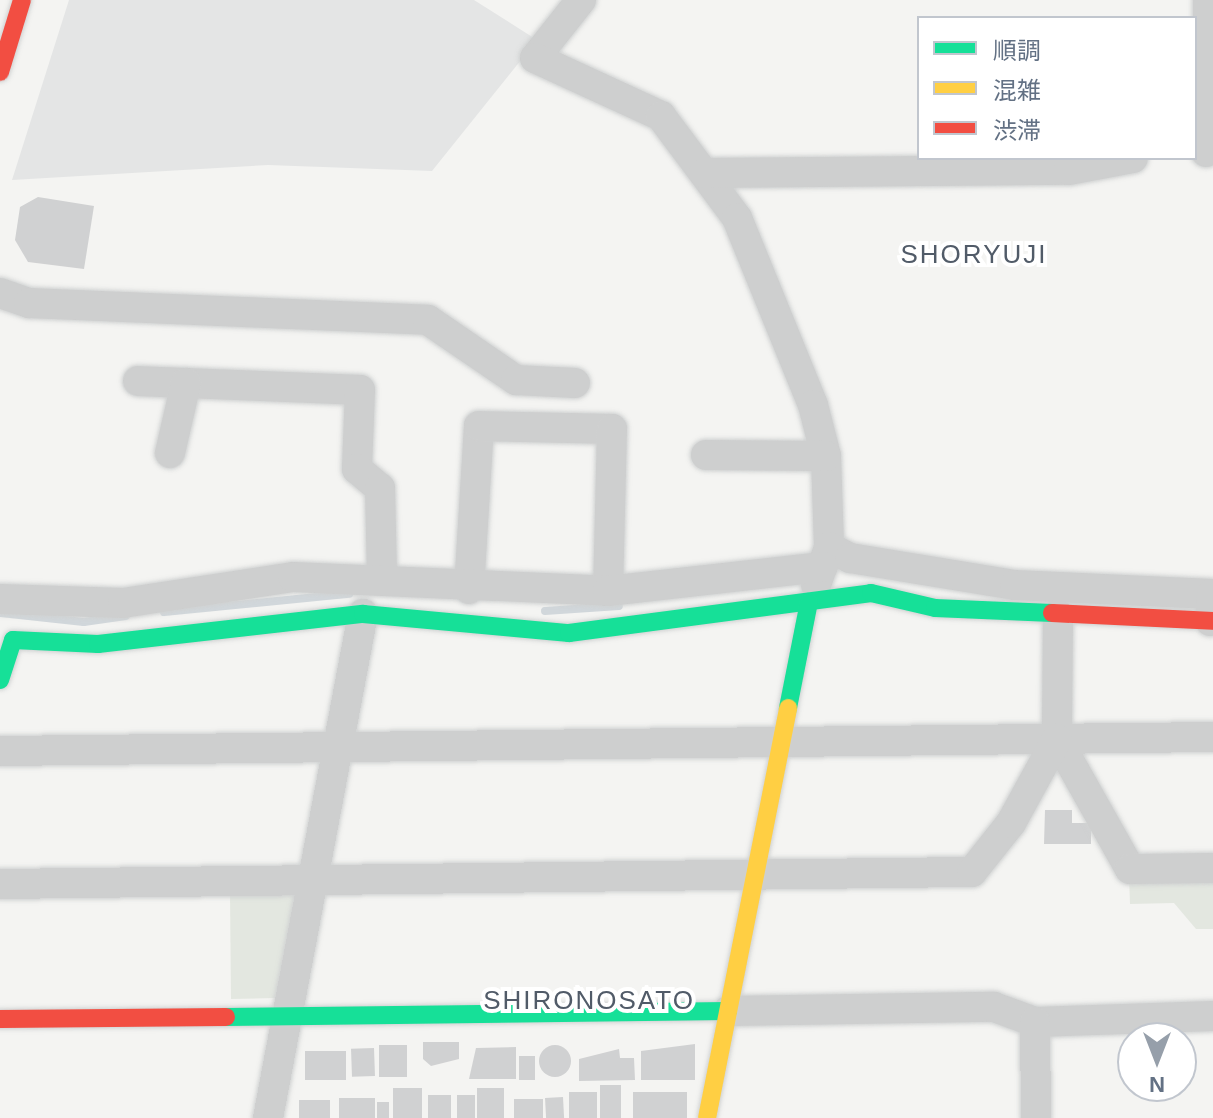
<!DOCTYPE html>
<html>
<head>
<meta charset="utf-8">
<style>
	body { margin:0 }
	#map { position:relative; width:1213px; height:1118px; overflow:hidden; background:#f4f4f2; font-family:Arial,"Noto Sans JP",sans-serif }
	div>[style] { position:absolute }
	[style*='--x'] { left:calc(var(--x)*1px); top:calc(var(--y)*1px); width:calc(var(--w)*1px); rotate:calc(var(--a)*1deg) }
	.built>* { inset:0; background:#e4e5e5 }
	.green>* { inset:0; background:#e3e7e0 }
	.stream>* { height:8px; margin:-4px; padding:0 4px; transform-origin:4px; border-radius:4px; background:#d1d7db }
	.building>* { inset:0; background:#d0d1d2; transform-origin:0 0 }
	.round { border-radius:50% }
	.roads { filter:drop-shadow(0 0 2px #d0d2d2) drop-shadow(0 0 2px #d0d2d2) }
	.street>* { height:30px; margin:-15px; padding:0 15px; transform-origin:15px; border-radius:15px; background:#cecfcf }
	.fast>* { height:18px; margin:-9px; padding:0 9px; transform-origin:9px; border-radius:9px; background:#16e098 }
	.slow>* { height:18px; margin:-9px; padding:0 9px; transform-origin:9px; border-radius:9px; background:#ffcf43 }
	.jam>* { height:18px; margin:-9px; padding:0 9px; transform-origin:9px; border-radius:9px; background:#f24e42 }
	span { translate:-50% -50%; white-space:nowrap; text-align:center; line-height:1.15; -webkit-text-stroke:8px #fff; paint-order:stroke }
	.quarter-label { font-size:26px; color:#515b68; letter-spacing:2px }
	.legend { position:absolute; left:917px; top:16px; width:280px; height:144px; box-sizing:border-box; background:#fff; border:2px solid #c1c6ce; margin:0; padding:10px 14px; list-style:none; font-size:24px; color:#637184 }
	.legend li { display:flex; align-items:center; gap:16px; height:40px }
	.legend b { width:40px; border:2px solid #c1c6ce }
	.north { position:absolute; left:1117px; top:1022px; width:80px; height:80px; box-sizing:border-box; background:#fff; border:2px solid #c1c6ce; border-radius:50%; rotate:180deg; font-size:22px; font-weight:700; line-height:32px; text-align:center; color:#637184 }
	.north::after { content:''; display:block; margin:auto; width:28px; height:36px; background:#969faa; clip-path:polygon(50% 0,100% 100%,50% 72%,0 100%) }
</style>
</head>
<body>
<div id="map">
	<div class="built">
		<i style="clip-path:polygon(69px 0,474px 0,537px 40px,432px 171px,268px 165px,12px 180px)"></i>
	</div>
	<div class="green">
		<i style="clip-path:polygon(1213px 875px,1213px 929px,1196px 929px,1174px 903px,1130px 904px,1129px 876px)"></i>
		<i style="clip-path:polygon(230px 893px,304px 893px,285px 991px,275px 998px,231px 999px)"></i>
	</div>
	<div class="stream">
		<i style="--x:545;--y:611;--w:74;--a:-3.9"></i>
		<i style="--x:164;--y:612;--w:186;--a:-5.6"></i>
		<i style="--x:1;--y:613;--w:83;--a:6.2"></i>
		<i style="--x:84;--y:622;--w:42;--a:-8.1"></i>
	</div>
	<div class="building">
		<i style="clip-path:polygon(38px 197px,94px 206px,84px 269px,28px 262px,15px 240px,20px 207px)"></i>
		<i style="clip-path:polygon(1045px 810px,1072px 810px,1072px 823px,1091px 823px,1091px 844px,1044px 844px)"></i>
		<i style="clip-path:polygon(423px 1042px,459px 1042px,459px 1059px,431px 1066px,423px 1059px)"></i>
		<i style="clip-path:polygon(695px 1044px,695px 1080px,641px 1080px,641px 1051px)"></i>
		<i style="left:379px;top:1045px;width:28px;height:32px"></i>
		<i class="round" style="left:539px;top:1045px;width:32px;height:32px"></i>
		<i style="clip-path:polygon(516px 1047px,516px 1079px,469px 1079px,476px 1048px)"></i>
		<i style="left:374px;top:1048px;width:28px;height:23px;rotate:88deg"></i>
		<i style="clip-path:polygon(619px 1049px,620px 1058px,634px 1058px,635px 1080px,579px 1081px,579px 1059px)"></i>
		<i style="left:346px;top:1051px;width:29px;height:41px;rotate:90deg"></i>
		<i style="left:519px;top:1056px;width:16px;height:24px"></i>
		<i style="left:600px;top:1085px;width:21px;height:33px"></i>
		<i style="left:393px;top:1088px;width:29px;height:30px"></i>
		<i style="left:477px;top:1088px;width:27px;height:30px"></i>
		<i style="left:569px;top:1092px;width:28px;height:26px"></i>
		<i style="left:687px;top:1092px;width:26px;height:54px;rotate:90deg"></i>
		<i style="left:428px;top:1095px;width:23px;height:23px"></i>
		<i style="left:457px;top:1095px;width:18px;height:23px"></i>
		<i style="left:563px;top:1097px;width:21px;height:18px;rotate:87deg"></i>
		<i style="left:375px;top:1098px;width:20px;height:36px;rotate:90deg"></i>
		<i style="left:514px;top:1099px;width:29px;height:19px"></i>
		<i style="left:330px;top:1100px;width:18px;height:31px;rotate:90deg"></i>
		<i style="left:377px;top:1102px;width:12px;height:16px"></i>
	</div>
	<div class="roads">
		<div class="street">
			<i style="--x:581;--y:0;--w:74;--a:128.4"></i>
			<i style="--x:535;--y:58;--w:139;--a:24.7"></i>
			<i style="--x:661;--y:116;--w:127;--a:53.3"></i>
			<i style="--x:737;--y:218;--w:202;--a:67.9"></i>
			<i style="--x:813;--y:405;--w:53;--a:75.7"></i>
			<i style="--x:826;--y:456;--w:91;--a:88.1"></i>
			<i style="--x:829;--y:547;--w:40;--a:108.9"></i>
			<i style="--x:1206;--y:152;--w:152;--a:-89.2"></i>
			<i style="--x:704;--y:173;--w:365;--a:-0.5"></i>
			<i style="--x:1069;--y:170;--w:65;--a:-10.6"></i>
			<i style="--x:0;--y:293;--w:31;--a:19"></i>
			<i style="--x:29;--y:303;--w:399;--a:2.4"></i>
			<i style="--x:428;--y:320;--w:107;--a:34.3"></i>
			<i style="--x:516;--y:380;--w:59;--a:2.9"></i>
			<i style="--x:138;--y:381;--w:222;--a:2.3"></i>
			<i style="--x:360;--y:390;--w:79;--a:92.2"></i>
			<i style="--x:357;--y:469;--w:30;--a:40"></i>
			<i style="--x:380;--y:488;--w:89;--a:88.7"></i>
			<i style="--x:170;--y:453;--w:72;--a:-77.1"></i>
			<i style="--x:706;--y:455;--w:120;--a:0.5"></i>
			<i style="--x:829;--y:547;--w:24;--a:28"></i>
			<i style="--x:850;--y:558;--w:167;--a:9.3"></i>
			<i style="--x:1015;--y:585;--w:197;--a:2.6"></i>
			<i style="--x:1212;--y:594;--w:27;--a:94"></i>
			<i style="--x:469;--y:589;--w:163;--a:-86.5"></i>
			<i style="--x:479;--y:426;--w:133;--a:1.3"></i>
			<i style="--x:612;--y:429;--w:162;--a:91.4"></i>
			<i style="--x:0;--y:599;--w:123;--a:1.9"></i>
			<i style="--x:123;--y:603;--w:172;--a:-8.7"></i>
			<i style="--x:293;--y:577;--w:315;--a:2.5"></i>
			<i style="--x:608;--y:591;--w:216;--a:-6.4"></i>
			<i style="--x:1058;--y:615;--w:124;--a:90.5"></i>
			<i style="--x:1057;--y:739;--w:149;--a:60.7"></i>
			<i style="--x:1130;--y:869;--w:83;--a:-0.7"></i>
			<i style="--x:0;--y:751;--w:1213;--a:-0.66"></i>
			<i style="--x:0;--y:884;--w:972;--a:-0.71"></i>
			<i style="--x:972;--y:872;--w:63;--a:-51.5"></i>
			<i style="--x:1011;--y:823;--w:96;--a:-61.3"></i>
			<i style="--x:728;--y:1011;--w:266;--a:-0.9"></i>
			<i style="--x:994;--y:1007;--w:44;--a:20.1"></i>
			<i style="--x:1035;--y:1022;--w:178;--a:-1.9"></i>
			<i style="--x:1035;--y:1022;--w:96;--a:89.4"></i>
			<i style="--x:268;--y:1118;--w:513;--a:-79.33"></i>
		</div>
		<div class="fast">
			<i style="--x:0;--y:680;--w:42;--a:-72"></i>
			<i style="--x:13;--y:640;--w:85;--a:2.7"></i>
			<i style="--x:98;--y:644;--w:267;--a:-6.5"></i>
			<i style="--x:363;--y:614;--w:207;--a:5.3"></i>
			<i style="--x:569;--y:633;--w:305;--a:-7.5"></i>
			<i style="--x:871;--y:593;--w:66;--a:13.2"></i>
			<i style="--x:935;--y:608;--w:117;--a:2.4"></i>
			<i style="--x:788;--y:708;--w:108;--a:-78.8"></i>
			<i style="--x:226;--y:1017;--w:502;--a:-0.68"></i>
		</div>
		<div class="slow">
			<i style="--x:707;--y:1118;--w:418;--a:-78.8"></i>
		</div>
		<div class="jam">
			<i style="--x:0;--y:72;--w:75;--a:-73"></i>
			<i style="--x:1052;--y:613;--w:161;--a:2.8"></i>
			<i style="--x:0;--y:1019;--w:226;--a:-0.5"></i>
		</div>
	</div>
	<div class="quarter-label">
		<span style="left:974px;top:255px">SHORYUJI</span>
		<span style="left:589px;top:1001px">SHIRONOSATO</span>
	</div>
	<ul class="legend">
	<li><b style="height:10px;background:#16e098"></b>順調</li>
	<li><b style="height:10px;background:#ffcf43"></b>混雑</li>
	<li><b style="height:10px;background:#f24e42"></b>渋滞</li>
	</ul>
	<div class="north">N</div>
</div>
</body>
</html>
